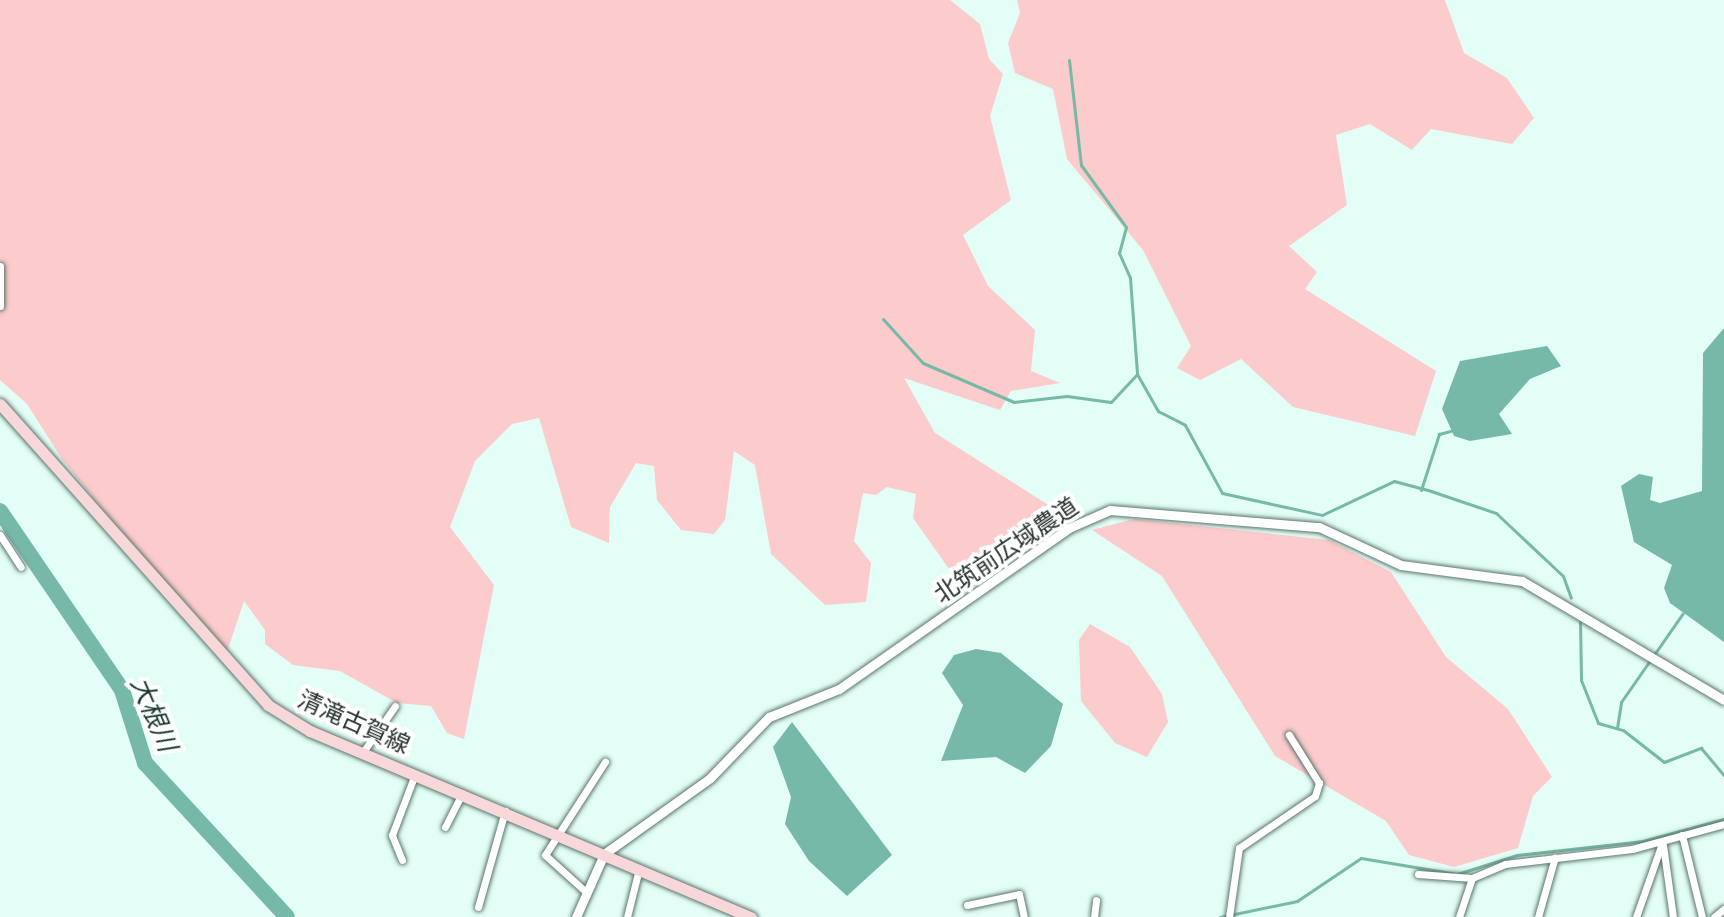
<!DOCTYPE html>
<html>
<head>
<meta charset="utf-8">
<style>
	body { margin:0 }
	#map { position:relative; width:1724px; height:917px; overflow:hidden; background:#e2fef6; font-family:"Public Sans","Noto Sans JP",sans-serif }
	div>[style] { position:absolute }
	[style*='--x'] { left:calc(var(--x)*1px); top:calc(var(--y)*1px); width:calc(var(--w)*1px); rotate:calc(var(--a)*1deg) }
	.green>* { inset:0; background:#fccbcc }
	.water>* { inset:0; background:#77b9a8 }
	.stream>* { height:3px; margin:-1.5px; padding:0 1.5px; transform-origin:1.5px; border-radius:1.5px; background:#77b9a8 }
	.river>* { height:16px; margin:-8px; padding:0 8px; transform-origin:8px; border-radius:8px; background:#77b9a8 }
	.roads { filter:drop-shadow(0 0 2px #5c756e) drop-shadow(0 0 2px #5c756e) }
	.minor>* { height:7px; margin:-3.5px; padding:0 3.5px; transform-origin:3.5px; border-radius:3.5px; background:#fff }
	.tertiary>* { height:9px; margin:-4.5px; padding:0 4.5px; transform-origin:4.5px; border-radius:4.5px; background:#fff }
	.secondary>* { height:11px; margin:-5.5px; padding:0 5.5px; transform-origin:5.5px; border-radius:5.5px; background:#f7d7d9 }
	span { translate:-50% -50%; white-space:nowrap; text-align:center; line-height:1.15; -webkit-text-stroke:8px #fff; paint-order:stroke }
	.street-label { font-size:24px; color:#283330 }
	.water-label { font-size:26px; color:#16372f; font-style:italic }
</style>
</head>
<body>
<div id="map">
	<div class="green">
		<i style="clip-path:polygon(0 0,950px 0,980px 24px,989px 59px,1003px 74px,990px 116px,1011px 200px,963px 235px,988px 286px,1035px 330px,1031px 371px,1060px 383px,1011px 391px,1000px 410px,904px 378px,935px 433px,1053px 508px,1057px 521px,964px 590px,913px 518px,916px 494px,887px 487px,876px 495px,863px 493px,854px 541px,871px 563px,866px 602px,825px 605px,771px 554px,755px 465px,734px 451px,725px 520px,714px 534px,681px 530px,657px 500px,654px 466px,636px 463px,610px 507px,609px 543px,571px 527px,539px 418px,512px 424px,475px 461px,450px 527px,494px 585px,464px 739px,447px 733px,431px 706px,397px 703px,340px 671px,293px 665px,265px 644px,265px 630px,244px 601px,224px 661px,62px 459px,27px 404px,0 380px)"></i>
		<i style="clip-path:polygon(1017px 0,1445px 0,1464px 53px,1507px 78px,1534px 118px,1512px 144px,1431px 129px,1412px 150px,1370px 124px,1336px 135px,1347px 205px,1289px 246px,1317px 272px,1305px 289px,1436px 371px,1415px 436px,1293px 407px,1241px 359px,1200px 380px,1177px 368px,1191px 346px,1143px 250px,1067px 159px,1053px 89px,1015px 73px,1008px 43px,1020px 13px)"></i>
		<i style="clip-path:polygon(1134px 519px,1329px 540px,1391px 572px,1446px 657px,1508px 709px,1552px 777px,1533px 796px,1518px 848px,1454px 867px,1409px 855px,1386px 821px,1275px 756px,1162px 576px,1092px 530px)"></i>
		<i style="clip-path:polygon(1090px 624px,1130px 647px,1162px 694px,1168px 722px,1147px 757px,1115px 743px,1081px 701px,1079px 640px)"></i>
	</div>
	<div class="water">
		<i style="clip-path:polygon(1724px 328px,1724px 642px,1670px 603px,1664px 588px,1672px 565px,1634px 542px,1621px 486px,1639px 474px,1653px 477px,1650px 500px,1660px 503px,1702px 491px,1703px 353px)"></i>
		<i style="clip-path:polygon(1547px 346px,1561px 366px,1530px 379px,1499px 414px,1512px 434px,1470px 441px,1454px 436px,1442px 409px,1460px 361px)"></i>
		<i style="clip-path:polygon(976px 649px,1001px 653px,1063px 704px,1051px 746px,1025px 773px,996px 757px,941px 761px,963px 705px,942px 673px,954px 655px)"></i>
		<i style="clip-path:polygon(792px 722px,892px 855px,847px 896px,809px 861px,785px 824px,791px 797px,773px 747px)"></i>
	</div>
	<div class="stream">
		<i style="--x:1069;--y:60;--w:106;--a:83.5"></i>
		<i style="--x:1081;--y:165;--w:77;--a:54"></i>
		<i style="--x:1126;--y:227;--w:27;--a:105"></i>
		<i style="--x:1119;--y:253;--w:27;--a:66"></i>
		<i style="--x:1130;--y:278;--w:96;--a:85.8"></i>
		<i style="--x:1137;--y:374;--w:43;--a:60.4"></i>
		<i style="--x:1158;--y:411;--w:30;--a:27"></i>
		<i style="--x:1185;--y:425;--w:77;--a:61.4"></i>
		<i style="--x:1222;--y:493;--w:102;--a:12.4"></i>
		<i style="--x:1322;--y:515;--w:80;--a:-25.3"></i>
		<i style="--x:1394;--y:481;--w:35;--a:15"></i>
		<i style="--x:1428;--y:490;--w:72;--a:18.7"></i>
		<i style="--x:1496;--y:513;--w:92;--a:43.2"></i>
		<i style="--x:1563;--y:576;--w:23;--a:70"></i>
		<i style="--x:883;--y:319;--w:59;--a:47.7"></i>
		<i style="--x:923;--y:363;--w:99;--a:23.2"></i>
		<i style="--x:1014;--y:402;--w:53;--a:-6.5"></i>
		<i style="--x:1067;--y:396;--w:44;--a:7.8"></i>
		<i style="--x:1111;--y:402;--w:38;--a:-47"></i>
		<i style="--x:1421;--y:490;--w:59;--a:-72.2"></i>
		<i style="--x:1439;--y:434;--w:16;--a:-15"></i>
		<i style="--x:1580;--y:621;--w:59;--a:89"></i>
		<i style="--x:1581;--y:680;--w:46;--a:68.4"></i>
		<i style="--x:1598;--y:723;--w:26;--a:16"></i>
		<i style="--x:1623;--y:730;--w:52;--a:38"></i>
		<i style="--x:1664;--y:762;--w:40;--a:-21"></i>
		<i style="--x:1701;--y:748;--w:35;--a:50"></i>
		<i style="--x:1617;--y:728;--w:26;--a:-81"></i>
		<i style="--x:1621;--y:702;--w:108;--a:-55.1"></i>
		<i style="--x:1220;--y:917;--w:79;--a:-11.7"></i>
		<i style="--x:1297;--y:901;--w:77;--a:-33.9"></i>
		<i style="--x:1361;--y:858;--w:97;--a:9.5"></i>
		<i style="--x:1457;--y:874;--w:63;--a:-17.6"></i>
		<i style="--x:1517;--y:855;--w:127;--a:-6.3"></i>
		<i style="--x:1643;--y:841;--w:84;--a:-15.2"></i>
	</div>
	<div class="river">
		<i style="--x:0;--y:511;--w:217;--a:55.7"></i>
		<i style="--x:122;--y:690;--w:77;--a:72.5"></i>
		<i style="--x:145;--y:763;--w:209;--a:47.3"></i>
	</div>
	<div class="roads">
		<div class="minor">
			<i style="--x:0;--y:266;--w:40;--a:90"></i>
			<i style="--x:0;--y:535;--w:38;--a:57"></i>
			<i style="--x:363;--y:752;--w:56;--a:-55.2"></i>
			<i style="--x:445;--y:827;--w:38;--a:-63"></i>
			<i style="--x:1682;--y:835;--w:84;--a:76.3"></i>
			<i style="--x:1663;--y:845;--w:73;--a:82.1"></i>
			<i style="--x:402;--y:860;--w:27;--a:-112"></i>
			<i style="--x:392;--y:835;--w:65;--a:-69.3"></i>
			<i style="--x:1418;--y:874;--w:54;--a:4.2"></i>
			<i style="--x:585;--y:891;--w:54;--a:-138"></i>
			<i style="--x:545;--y:855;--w:111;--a:-57.2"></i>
			<i style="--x:967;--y:905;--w:53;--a:-11.9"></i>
			<i style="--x:1019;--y:894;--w:24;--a:78"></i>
			<i style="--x:478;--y:907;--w:100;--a:-74.3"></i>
			<i style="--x:627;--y:917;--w:49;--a:-76"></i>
			<i style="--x:1094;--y:917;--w:17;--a:-83"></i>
			<i style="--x:1229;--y:917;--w:70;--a:-81.8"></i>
			<i style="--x:1239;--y:848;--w:92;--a:-34.4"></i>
			<i style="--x:1315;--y:796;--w:14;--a:-73"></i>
			<i style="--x:1319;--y:783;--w:57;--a:-122"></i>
			<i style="--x:1459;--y:917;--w:41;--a:-71.6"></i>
			<i style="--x:1472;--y:878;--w:36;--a:-23"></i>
			<i style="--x:1505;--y:864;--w:128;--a:-6.7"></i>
			<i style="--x:1632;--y:849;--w:95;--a:-15.2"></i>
			<i style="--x:1538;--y:917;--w:62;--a:-74.2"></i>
			<i style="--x:1636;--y:917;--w:78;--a:-70.6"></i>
			<i style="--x:1714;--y:917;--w:13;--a:-39"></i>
		</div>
		<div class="tertiary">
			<i style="--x:576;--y:917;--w:69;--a:-66"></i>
			<i style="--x:604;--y:854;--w:130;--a:-35.6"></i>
			<i style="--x:710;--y:778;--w:85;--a:-46"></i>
			<i style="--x:769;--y:717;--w:75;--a:-21.8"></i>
			<i style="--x:839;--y:689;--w:281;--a:-35"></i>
			<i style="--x:1069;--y:528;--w:45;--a:-23.7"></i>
			<i style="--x:1110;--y:510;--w:210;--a:4.7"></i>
			<i style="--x:1319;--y:527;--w:90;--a:24.9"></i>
			<i style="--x:1401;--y:565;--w:122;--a:7.5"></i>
			<i style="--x:1522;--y:581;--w:234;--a:30.5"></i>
		</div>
		<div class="secondary">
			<i style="--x:0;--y:404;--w:403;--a:48.3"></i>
			<i style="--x:268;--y:705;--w:49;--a:31.8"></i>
			<i style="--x:310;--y:731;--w:479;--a:22.9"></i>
		</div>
	</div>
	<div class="street-label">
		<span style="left:1006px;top:550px;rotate:-34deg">北筑前広域農道</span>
		<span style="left:354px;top:722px;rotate:24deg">清滝古賀線</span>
	</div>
	<div class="water-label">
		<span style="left:154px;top:714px;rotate:67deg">大根川</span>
	</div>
</div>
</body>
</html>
